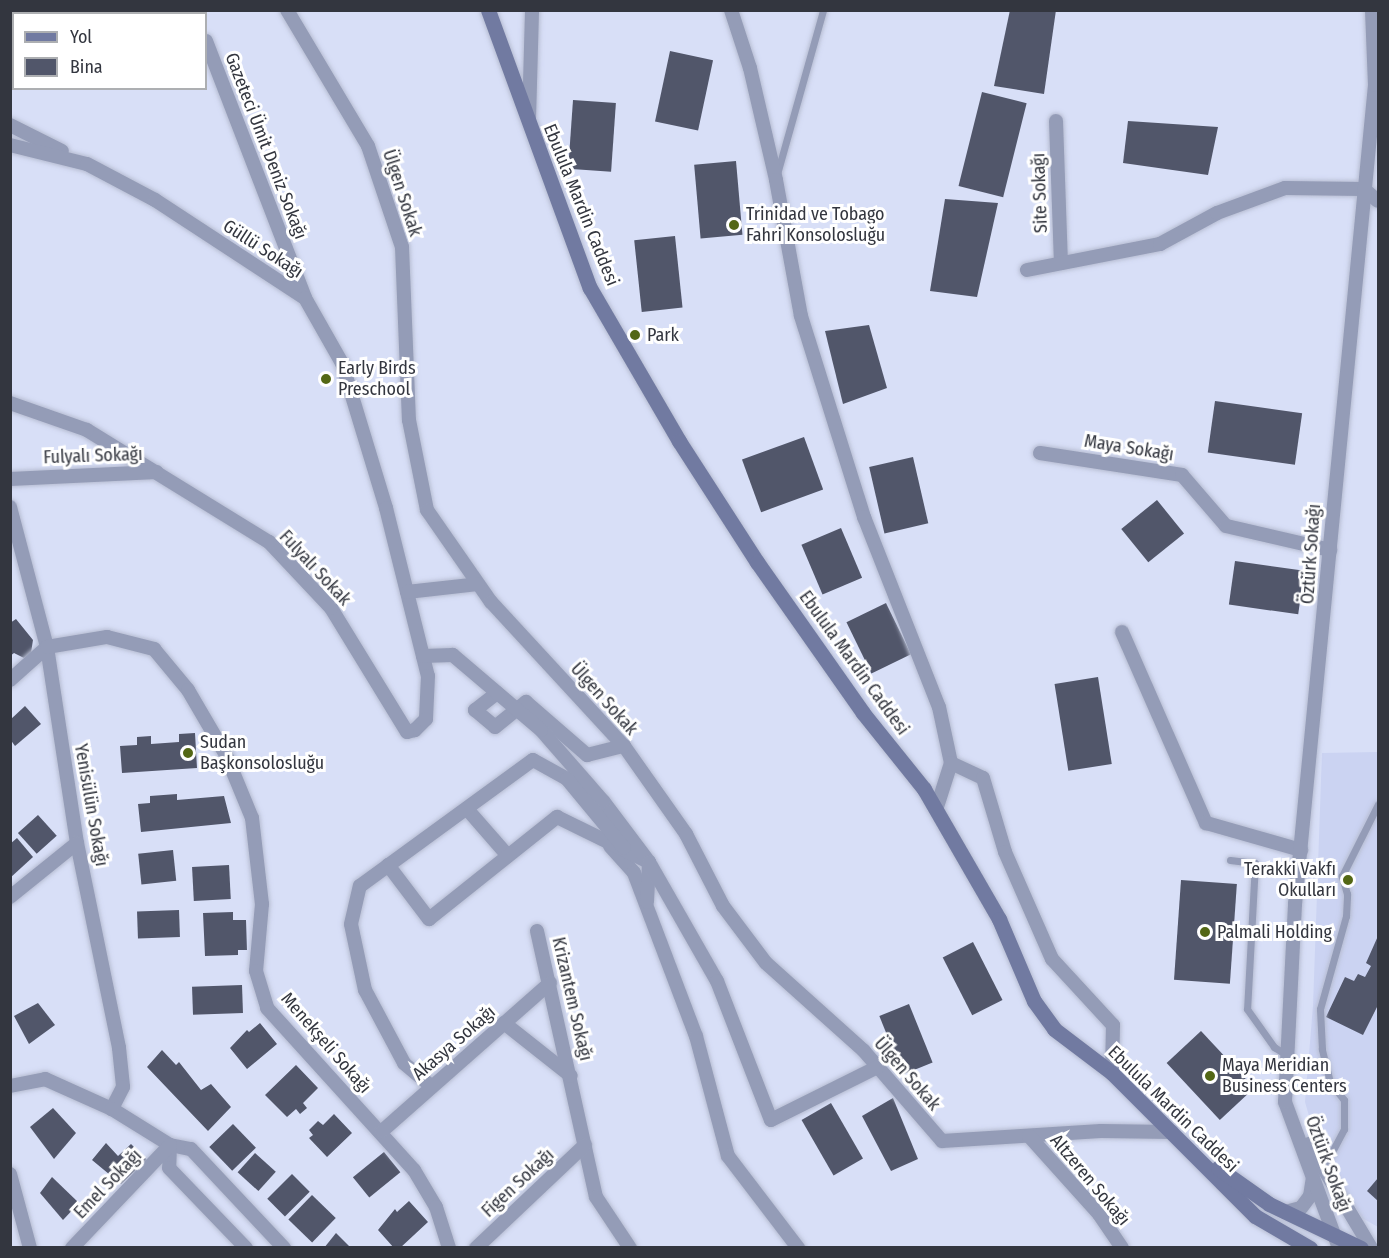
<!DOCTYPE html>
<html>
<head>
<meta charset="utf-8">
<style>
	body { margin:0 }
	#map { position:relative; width:1389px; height:1258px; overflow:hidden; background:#d8dff7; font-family:"Fira Sans Condensed",sans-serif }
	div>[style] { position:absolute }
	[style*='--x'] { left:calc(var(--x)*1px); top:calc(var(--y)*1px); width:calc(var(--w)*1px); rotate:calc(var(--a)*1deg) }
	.built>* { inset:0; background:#cbd3f2 }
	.building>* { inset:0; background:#51566a; transform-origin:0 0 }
	.roads { filter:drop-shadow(0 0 2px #b7bdd2) drop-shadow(0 0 2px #b7bdd2) }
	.lane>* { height:7px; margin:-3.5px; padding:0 3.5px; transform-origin:3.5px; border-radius:3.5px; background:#949cb7 }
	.street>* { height:14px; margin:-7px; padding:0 7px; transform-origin:7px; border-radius:7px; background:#949cb7 }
	.secondary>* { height:15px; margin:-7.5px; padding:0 7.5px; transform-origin:7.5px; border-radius:7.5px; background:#717aa1 }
	.dots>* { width:16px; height:16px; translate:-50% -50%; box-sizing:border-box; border:3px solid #fff; border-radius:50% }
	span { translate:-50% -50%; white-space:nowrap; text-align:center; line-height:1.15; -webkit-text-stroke:6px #fff; paint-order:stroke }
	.street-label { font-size:18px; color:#33363f }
	.poi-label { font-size:18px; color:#33363f }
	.left { translate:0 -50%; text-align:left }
	.right { translate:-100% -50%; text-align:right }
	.frame { position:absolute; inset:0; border:12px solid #33363f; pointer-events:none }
	.legend { position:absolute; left:12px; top:12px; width:195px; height:78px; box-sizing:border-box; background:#fff; border:2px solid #adafb2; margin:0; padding:8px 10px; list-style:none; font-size:18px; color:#33363f }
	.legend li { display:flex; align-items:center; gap:12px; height:30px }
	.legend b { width:30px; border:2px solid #adafb2 }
</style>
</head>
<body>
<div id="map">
	<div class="built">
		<i style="clip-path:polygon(1378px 752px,1378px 1227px,1362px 1218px,1318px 1147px,1305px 1102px,1313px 1006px,1322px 753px)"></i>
	</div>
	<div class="building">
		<i style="clip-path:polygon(1010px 10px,1056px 10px,1044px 94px,994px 86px)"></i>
		<i style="left:670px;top:51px;width:44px;height:72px;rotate:12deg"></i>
		<i style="left:982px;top:92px;width:46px;height:97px;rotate:14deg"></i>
		<i style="left:573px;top:100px;width:43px;height:69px;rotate:4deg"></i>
		<i style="clip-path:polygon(1128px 121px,1218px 127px,1208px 175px,1123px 163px)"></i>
		<i style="left:736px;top:161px;width:74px;height:42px;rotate:85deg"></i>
		<i style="clip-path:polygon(945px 199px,998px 203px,977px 297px,930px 291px)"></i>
		<i style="left:675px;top:236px;width:72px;height:41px;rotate:84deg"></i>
		<i style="clip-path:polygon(869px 325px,887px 388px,843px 404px,825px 331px)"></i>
		<i style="left:1215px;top:401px;width:88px;height:52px;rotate:8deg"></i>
		<i style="left:804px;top:437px;width:56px;height:66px;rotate:70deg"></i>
		<i style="left:913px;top:457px;width:68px;height:45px;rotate:77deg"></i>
		<i style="left:1157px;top:500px;width:43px;height:46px;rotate:51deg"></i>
		<i style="left:841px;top:528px;width:54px;height:43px;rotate:67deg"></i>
		<i style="left:1235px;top:561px;width:70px;height:44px;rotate:8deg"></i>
		<i style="left:886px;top:603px;width:57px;height:44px;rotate:64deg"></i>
		<i style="clip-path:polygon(16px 619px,33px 640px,31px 653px,24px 658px,14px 653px,10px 656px,10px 623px)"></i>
		<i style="left:1098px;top:677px;width:88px;height:44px;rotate:81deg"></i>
		<i style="clip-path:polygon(25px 706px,41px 724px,15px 746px,10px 739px,10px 720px)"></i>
		<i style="clip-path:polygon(195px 733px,197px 768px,122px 773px,120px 746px,137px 745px,137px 737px,151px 736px,151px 744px,179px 742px,179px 734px)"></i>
		<i style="clip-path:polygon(177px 794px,177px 800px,224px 796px,231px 823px,141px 832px,138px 804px,150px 803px,150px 796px)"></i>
		<i style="left:38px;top:815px;width:28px;height:27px;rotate:48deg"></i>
		<i style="clip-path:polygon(17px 838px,33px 857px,10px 878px,10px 844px)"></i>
		<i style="left:173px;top:850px;width:31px;height:35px;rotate:84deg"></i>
		<i style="left:229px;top:865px;width:34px;height:37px;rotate:87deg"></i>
		<i style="left:1181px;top:880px;width:56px;height:100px;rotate:4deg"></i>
		<i style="left:179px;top:910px;width:27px;height:42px;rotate:88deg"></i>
		<i style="clip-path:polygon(233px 912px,233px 920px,246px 920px,247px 950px,238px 950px,238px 955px,205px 956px,203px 913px)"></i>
		<i style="clip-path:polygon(1378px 936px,1378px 1005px,1363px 1035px,1326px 1017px,1345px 977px,1354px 981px,1358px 974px,1365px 977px,1371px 966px,1366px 963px)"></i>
		<i style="left:973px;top:942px;width:65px;height:34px;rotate:63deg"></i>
		<i style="left:242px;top:985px;width:28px;height:50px;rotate:88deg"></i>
		<i style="clip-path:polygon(38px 1003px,55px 1025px,29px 1044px,14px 1016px)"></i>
		<i style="left:909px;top:1004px;width:63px;height:32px;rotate:68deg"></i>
		<i style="clip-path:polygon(260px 1023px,277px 1044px,247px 1069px,230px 1048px,247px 1030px,249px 1032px)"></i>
		<i style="left:1201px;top:1031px;width:78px;height:47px;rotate:47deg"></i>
		<i style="clip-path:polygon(162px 1050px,176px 1065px,179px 1062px,201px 1090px,211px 1084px,231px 1107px,208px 1131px,147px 1067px)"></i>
		<i style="clip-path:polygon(296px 1065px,318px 1088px,303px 1103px,307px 1108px,300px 1114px,296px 1109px,287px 1117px,265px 1095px)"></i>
		<i style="clip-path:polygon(893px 1098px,918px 1159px,891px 1171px,862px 1116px)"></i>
		<i style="left:831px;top:1103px;width:64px;height:34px;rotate:60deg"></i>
		<i style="clip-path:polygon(53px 1108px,76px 1133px,54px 1159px,30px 1127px)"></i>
		<i style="clip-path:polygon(334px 1114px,352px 1133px,327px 1157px,309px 1138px,313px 1135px,309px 1130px,318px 1121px,323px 1125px)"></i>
		<i style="left:233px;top:1124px;width:33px;height:33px;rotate:46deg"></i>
		<i style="clip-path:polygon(106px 1143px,118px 1156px,131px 1144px,147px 1160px,121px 1184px,92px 1160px)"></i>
		<i style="left:384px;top:1152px;width:26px;height:40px;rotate:51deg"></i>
		<i style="left:255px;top:1153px;width:28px;height:26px;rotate:42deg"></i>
		<i style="left:292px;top:1174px;width:25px;height:35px;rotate:45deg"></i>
		<i style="clip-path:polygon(52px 1177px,79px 1203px,63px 1220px,40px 1193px)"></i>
		<i style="clip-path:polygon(1378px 1178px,1378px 1201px,1367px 1191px)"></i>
		<i style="left:312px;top:1195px;width:33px;height:34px;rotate:44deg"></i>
		<i style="clip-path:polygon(409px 1201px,428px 1222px,400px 1248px,394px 1248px,378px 1230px,395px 1209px,397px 1212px)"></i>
		<i style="clip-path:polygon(336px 1233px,351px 1248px,324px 1248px)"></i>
	</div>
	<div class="roads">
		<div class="lane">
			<i style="--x:777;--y:174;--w:170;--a:-74.3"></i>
			<i style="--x:1230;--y:860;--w:25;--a:7"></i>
			<i style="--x:1255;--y:863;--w:146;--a:93.1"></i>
			<i style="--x:1247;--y:1009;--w:47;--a:54.6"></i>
			<i style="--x:1274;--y:1047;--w:15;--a:32"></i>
			<i style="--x:1324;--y:1167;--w:43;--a:-62.2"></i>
			<i style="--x:1344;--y:1129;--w:29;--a:-90"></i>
			<i style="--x:1344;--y:1100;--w:23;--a:-128"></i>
			<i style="--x:1330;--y:1082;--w:34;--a:-104"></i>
			<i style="--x:1322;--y:1049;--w:40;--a:-92.9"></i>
			<i style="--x:1320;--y:1009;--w:97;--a:-74.4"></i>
			<i style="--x:1346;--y:916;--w:22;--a:-87"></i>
			<i style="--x:1347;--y:894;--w:19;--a:-106"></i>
			<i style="--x:1342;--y:876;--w:80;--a:-63.4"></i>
		</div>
		<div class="street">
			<i style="--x:183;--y:10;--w:5;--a:53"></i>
			<i style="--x:287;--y:10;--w:158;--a:59.2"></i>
			<i style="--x:368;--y:146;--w:107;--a:71.4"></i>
			<i style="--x:402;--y:247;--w:173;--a:87.7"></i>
			<i style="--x:409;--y:420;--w:92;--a:78.7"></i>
			<i style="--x:427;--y:510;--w:112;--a:55.2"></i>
			<i style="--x:491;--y:602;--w:196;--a:47.3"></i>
			<i style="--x:624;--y:746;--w:108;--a:54.8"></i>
			<i style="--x:686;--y:834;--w:81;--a:62.8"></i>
			<i style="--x:723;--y:906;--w:71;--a:53"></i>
			<i style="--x:766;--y:963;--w:132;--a:41.9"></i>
			<i style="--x:864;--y:1051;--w:119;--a:49.1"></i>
			<i style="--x:942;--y:1141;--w:159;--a:-3.6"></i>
			<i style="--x:1101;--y:1131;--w:71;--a:0.8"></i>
			<i style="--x:731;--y:10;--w:61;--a:71.9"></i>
			<i style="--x:750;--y:68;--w:115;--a:76.9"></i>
			<i style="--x:776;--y:180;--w:138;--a:79.6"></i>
			<i style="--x:801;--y:316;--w:211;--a:72.6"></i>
			<i style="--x:864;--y:517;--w:204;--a:68.5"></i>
			<i style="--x:939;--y:707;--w:57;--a:77.9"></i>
			<i style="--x:951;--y:763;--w:49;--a:107.7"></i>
			<i style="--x:206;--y:41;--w:275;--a:68.9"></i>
			<i style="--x:529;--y:119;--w:109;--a:-88.4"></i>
			<i style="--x:1056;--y:121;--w:142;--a:88"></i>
			<i style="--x:10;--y:125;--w:58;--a:26.6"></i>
			<i style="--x:10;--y:145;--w:79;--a:13.9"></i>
			<i style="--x:87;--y:164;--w:77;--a:27.9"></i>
			<i style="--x:155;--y:200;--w:179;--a:33.2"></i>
			<i style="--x:305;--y:298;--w:75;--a:60.4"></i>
			<i style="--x:342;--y:363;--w:152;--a:73.1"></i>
			<i style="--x:386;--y:508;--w:173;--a:76"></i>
			<i style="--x:428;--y:676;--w:43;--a:92.7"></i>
			<i style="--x:426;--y:719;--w:16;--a:135"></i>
			<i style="--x:415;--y:730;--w:8;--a:166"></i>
			<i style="--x:407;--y:732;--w:145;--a:-121.5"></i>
			<i style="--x:331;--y:608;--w:91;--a:-133.2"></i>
			<i style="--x:269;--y:542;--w:214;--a:-148.4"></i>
			<i style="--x:87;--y:430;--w:82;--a:-160.7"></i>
			<i style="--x:1027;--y:270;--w:136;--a:-11.1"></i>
			<i style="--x:1160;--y:244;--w:65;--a:-28.5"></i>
			<i style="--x:1217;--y:213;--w:72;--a:-20.2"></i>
			<i style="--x:1285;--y:188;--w:79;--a:0.7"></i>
			<i style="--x:1364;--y:189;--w:18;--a:41"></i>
			<i style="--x:1040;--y:453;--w:144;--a:8.8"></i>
			<i style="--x:1182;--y:475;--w:67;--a:49.2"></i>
			<i style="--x:1226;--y:526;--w:107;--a:13"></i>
			<i style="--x:10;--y:479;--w:147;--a:-2.7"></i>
			<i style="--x:10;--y:507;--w:145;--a:75.2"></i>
			<i style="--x:47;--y:647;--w:198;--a:81.3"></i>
			<i style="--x:77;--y:843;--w:209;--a:78.4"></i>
			<i style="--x:119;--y:1048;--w:39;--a:84"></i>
			<i style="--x:123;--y:1087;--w:25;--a:117"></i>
			<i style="--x:407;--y:592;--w:71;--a:-6.4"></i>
			<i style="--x:1122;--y:632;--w:209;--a:66.3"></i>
			<i style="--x:1206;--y:823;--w:99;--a:15.9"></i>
			<i style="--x:10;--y:680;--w:50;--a:-41.7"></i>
			<i style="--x:47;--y:647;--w:61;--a:-9.5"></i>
			<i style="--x:107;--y:637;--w:49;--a:14.3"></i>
			<i style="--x:154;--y:649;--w:53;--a:50.3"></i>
			<i style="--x:188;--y:690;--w:75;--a:59.7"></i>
			<i style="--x:226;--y:755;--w:68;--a:67.6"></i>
			<i style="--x:252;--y:818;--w:87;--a:83.4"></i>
			<i style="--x:262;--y:904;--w:67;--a:95.1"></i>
			<i style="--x:256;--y:971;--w:39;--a:73"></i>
			<i style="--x:267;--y:1008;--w:219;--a:47.8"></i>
			<i style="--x:414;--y:1170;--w:43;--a:59.3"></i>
			<i style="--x:436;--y:1207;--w:43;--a:72.4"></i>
			<i style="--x:497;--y:693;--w:28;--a:142"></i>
			<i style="--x:475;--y:710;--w:26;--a:40"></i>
			<i style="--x:495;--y:727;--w:40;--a:-39"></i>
			<i style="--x:526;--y:702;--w:81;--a:41"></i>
			<i style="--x:587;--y:755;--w:38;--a:-14"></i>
			<i style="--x:951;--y:763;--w:35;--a:25"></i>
			<i style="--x:983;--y:778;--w:77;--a:73.4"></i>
			<i style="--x:1005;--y:852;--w:117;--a:66.3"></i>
			<i style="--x:1052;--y:959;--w:90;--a:47.3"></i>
			<i style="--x:1113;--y:1025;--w:48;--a:91.2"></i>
			<i style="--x:467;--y:809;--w:62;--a:48.9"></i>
			<i style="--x:610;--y:846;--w:36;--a:48"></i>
			<i style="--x:634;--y:873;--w:174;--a:69.2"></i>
			<i style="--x:696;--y:1036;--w:124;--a:75.1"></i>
			<i style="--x:728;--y:1156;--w:116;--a:52.7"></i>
			<i style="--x:388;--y:865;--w:68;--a:52.8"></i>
			<i style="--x:429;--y:919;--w:164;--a:-38.6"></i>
			<i style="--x:557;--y:817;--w:102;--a:26.1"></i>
			<i style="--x:649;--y:862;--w:76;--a:-127"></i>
			<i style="--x:603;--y:801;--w:94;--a:-131.1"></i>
			<i style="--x:541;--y:730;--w:116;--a:-139.6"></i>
			<i style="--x:453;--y:655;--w:30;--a:178"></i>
			<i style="--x:10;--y:897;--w:86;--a:-38.9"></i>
			<i style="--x:647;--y:902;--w:40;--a:-87.1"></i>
			<i style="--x:649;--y:862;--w:137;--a:60.3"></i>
			<i style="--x:717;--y:981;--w:149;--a:68.8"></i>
			<i style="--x:771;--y:1120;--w:119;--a:-26.4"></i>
			<i style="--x:537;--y:931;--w:272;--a:77.5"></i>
			<i style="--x:596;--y:1197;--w:61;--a:56.3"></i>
			<i style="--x:504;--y:1023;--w:85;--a:38.3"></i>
			<i style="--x:10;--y:1086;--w:36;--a:-11"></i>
			<i style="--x:45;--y:1079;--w:73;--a:24.1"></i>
			<i style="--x:112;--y:1109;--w:68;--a:31.8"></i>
			<i style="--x:170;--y:1145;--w:21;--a:11"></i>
			<i style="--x:191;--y:1149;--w:136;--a:46.8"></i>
			<i style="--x:431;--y:1086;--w:35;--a:-140"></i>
			<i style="--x:404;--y:1063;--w:83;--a:-118.1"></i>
			<i style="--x:365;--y:990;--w:67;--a:-102"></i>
			<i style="--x:351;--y:924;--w:39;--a:-77"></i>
			<i style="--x:360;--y:886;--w:214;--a:-36.1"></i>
			<i style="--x:533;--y:760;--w:39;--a:29"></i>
			<i style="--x:567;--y:779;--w:89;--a:50.4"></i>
			<i style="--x:382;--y:1131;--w:224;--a:-41.4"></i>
			<i style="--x:1029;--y:1136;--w:105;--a:48.1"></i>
			<i style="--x:1099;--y:1214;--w:41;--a:55.9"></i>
			<i style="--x:1309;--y:1144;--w:121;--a:59.2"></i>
			<i style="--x:170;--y:1145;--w:23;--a:92"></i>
			<i style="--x:169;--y:1168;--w:111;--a:46.1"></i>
			<i style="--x:10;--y:1174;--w:77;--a:74.9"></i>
			<i style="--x:1285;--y:1212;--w:16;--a:-14"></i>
			<i style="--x:1301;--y:1208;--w:15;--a:-53"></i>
			<i style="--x:1310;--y:1196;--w:19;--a:-81"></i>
			<i style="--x:72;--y:1248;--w:142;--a:-46.4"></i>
			<i style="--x:476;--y:1248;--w:150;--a:-43.4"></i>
			<i style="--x:1339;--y:1248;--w:156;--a:-110.3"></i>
			<i style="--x:1285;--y:1102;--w:198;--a:-87.1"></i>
			<i style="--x:1295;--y:904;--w:823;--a:-84.42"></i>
			<i style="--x:1375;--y:85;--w:75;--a:-92.3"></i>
		</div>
		<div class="secondary">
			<i style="--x:488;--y:10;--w:296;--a:69.9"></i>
			<i style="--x:590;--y:288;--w:177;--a:59.8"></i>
			<i style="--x:679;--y:441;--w:144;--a:57.2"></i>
			<i style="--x:757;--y:562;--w:184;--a:54.9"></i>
			<i style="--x:863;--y:713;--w:97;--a:51.2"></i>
			<i style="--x:924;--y:789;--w:150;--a:60"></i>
			<i style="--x:999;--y:919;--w:89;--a:66.9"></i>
			<i style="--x:1034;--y:1001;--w:34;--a:54"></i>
			<i style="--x:1054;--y:1029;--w:73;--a:37.2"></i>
			<i style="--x:1112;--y:1073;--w:202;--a:45"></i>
			<i style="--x:1255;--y:1216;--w:64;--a:30.2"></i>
			<i style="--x:1218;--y:1168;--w:62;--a:35.2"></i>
			<i style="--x:1269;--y:1204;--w:102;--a:25.6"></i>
		</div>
	</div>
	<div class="dots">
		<i style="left:734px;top:225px;background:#536715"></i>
		<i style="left:635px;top:335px;background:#536715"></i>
		<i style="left:326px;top:379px;background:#536715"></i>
		<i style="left:188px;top:753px;background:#536715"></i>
		<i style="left:1348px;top:880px;background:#536715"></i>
		<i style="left:1205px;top:932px;background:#536715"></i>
		<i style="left:1210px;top:1076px;background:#536715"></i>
	</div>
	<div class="street-label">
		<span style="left:266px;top:146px;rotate:69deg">Gazeteci Ümit Deniz Sokağı</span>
		<span style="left:402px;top:193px;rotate:72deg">Ülgen Sokak</span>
		<span style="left:1040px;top:193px;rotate:-92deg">Site Sokağı</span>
		<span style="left:581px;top:205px;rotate:68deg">Ebulula Mardin Caddesi</span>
		<span style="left:263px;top:249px;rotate:33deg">Güllü Sokağı</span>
		<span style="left:1129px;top:448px;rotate:9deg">Maya Sokağı</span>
		<span style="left:93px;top:456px;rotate:-2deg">Fulyalı Sokağı</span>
		<span style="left:1311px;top:554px;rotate:-86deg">Öztürk Sokağı</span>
		<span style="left:315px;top:568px;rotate:47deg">Fulyalı Sokak</span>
		<span style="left:854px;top:663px;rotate:54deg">Ebulula Mardin Caddesi</span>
		<span style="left:604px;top:699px;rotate:48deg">Ülgen Sokak</span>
		<span style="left:91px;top:805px;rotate:80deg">Yenisülün Sokağı</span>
		<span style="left:572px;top:999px;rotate:77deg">Krizantem Sokağı</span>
		<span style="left:326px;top:1043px;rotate:49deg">Menekşeli Sokağı</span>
		<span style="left:454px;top:1043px;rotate:-41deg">Akasya Sokağı</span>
		<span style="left:907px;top:1074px;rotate:49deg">Ülgen Sokak</span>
		<span style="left:1173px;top:1109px;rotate:44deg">Ebulula Mardin Caddesi</span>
		<span style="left:1328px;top:1164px;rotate:70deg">Öztürk Sokağı</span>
		<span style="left:1090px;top:1180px;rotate:50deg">Altzeren Sokağı</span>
		<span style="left:518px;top:1183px;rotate:-43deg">Figen Sokağı</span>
		<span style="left:108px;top:1184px;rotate:-46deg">Emel Sokağı</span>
	</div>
	<div class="poi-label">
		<span class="left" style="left:746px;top:225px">Trinidad ve Tobago<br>Fahri Konsolosluğu</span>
		<span class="left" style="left:647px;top:335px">Park</span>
		<span class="left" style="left:338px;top:379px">Early Birds<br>Preschool</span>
		<span class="left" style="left:200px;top:753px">Sudan<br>Başkonsolosluğu</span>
		<span class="right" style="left:1336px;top:880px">Terakki Vakfı<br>Okulları</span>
		<span class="left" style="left:1217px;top:932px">Palmali Holding</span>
		<span class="left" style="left:1222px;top:1076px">Maya Meridian<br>Business Centers</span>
	</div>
	<div class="frame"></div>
	<ul class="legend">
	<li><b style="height:8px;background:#717aa1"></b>Yol</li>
	<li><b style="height:16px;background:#51566a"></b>Bina</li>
	</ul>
</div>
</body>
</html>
